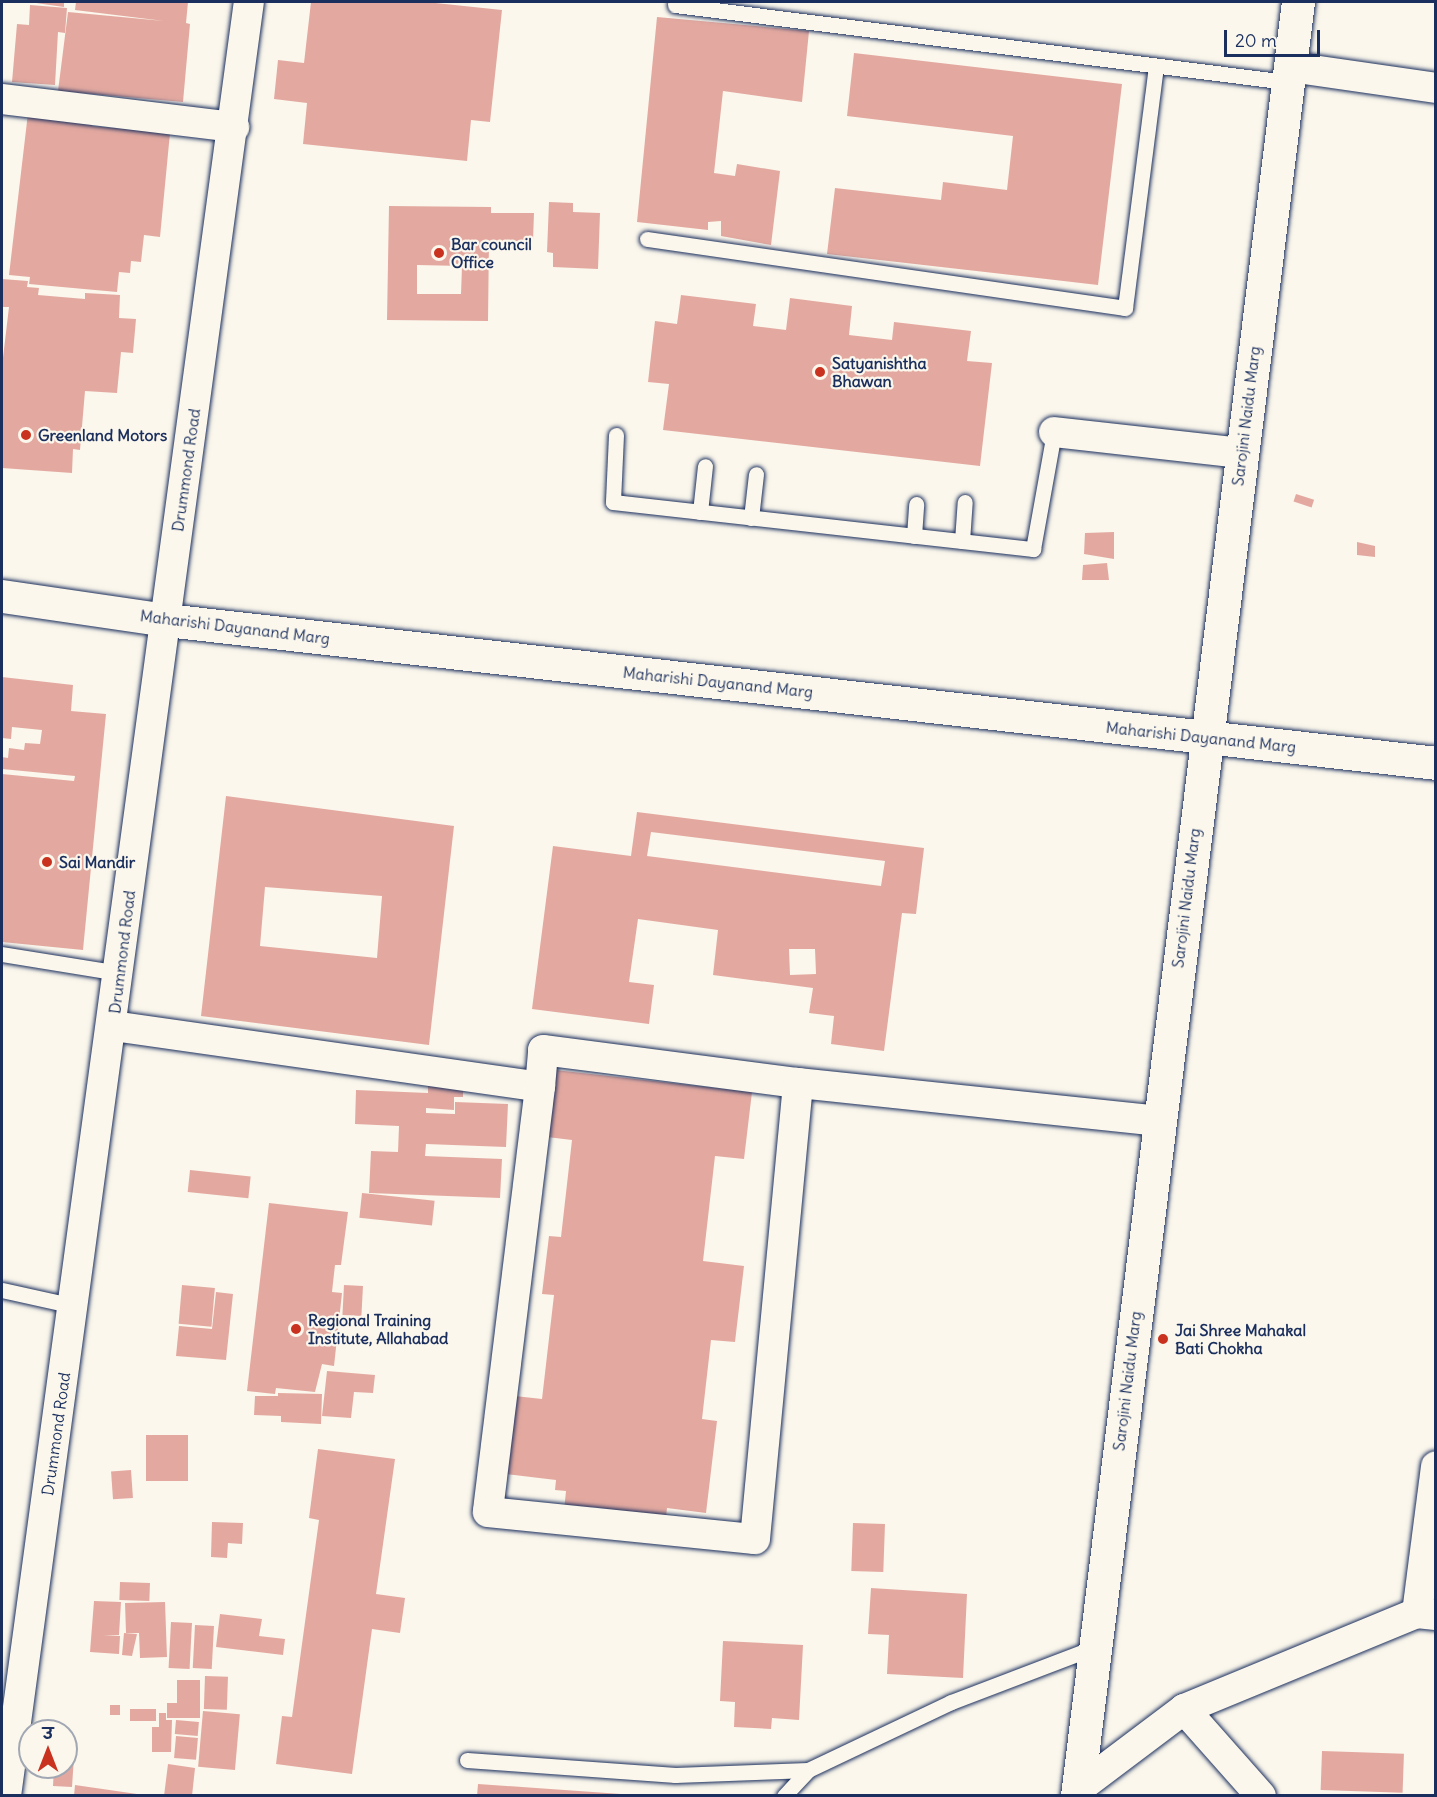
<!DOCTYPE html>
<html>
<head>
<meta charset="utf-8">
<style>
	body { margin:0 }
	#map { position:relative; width:1437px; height:1797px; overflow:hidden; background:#fbf7ec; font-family:Delius,"Playpen Sans Deva",sans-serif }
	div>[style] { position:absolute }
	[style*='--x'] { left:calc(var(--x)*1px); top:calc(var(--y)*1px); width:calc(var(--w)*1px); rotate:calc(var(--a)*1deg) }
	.building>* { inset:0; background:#e3a9a0; transform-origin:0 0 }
	.roads { filter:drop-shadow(0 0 2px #1b2f5e) drop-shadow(0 0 2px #1b2f5e) }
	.service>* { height:15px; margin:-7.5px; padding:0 7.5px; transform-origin:7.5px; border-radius:7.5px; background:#fbf7ec }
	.minor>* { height:30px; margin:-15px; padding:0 15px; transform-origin:15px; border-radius:15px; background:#fbf7ec }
	.tertiary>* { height:33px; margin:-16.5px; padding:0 16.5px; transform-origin:16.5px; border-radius:16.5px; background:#fbf7ec }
	.secondary>* { height:33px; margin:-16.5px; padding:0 16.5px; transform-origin:16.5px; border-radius:16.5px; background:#fbf7ec }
	.dots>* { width:16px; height:16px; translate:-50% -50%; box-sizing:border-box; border:3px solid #fbf7ec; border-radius:50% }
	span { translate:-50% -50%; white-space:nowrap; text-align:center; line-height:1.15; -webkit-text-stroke:4.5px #fbf7ec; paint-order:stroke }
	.poi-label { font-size:16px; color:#1b2f5e; font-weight:700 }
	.left { translate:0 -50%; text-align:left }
	.street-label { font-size:16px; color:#1b2f5e }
	.frame { position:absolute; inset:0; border:3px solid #1b2f5e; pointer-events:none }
	.north { position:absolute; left:18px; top:1719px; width:60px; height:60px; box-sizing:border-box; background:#fbf7ec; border:2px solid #a1a7b3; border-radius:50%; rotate:0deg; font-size:16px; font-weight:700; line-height:24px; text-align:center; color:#1b2f5e }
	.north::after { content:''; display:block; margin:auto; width:21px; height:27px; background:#c8321e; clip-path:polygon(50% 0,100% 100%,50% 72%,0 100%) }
	.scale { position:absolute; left:1224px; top:30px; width:96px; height:27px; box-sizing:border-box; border:3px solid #1b2f5e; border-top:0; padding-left:8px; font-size:18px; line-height:21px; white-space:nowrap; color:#1b2f5e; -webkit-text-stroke:4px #fbf7ec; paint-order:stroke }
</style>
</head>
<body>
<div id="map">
	<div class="building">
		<i style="clip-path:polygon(29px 2px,64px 2px,64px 7px)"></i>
		<i style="clip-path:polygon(76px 2px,188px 2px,186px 23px,190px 24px,183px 102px,58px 91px,68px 12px,164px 21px,75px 10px)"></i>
		<i style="clip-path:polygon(311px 2px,426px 2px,502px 10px,490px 122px,471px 120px,467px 161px,303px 144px,307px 103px,274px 99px,278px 60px,304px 63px)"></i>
		<i style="clip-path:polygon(30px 5px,67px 8px,65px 33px,58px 32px,55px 85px,12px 82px,17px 24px,29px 25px)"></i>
		<i style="clip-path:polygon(657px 17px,809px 31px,802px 102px,723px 91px,714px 173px,735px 176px,737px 164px,780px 171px,771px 245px,721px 236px,721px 221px,708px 222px,708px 230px,637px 222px)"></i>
		<i style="clip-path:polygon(854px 53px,1122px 84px,1098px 285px,827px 254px,835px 188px,941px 200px,943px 182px,1007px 190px,1013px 136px,847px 116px)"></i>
		<i style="clip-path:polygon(28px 113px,93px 119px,92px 126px,170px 133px,160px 237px,144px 235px,141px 262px,131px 261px,130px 273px,119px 272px,117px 292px,29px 284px,30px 277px,9px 275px)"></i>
		<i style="clip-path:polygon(549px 202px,573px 203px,573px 212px,600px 213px,598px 269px,553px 267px,553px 253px,547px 252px)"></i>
		<i style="clip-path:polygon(evenodd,389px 206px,491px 207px,491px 213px,534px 213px,533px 241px,489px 241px,488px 321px,387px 320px,389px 206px,417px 265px,462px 266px,461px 294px,417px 294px,417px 265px)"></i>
		<i style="clip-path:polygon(2px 279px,28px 281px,27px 287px,39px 288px,38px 295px,85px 299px,85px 293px,120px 295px,119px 318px,136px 319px,133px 353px,121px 352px,117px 393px,85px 391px,80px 450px,73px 449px,72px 473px,2px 468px,2px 366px,9px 307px,2px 307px)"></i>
		<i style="clip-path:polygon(681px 295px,756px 304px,753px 326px,786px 330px,790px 298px,852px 306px,849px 335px,892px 340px,894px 322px,971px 331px,967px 361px,992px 363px,980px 466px,663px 430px,669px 384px,648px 382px,655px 321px,677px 324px)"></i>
		<i style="left:1296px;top:494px;width:19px;height:8px;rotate:18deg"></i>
		<i style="clip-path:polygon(1114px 532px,1114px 559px,1084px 554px,1085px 533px)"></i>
		<i style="clip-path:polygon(1357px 542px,1375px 546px,1375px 557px,1357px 555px)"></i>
		<i style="clip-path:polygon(1107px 563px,1109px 580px,1082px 580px,1083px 565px)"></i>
		<i style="clip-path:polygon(2px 677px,73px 685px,71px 711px,106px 714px,83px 950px,2px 942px,2px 774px,74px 781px,75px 776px,2px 769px,2px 757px,8px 758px,9px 748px,24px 750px,25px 743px,40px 744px,42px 730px,12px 727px,11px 739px,2px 738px)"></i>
		<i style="clip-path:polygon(evenodd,226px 796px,454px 826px,429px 1045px,201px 1016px,226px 796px,265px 887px,382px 896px,377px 958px,260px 946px,265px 887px)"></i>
		<i style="clip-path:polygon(evenodd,637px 812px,924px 848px,916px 914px,902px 913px,884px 1051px,831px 1044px,834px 1016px,809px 1013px,813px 988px,713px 975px,718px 930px,638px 919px,629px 982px,654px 985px,649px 1024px,532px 1009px,553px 846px,631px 856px,637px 812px,651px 832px,885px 861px,881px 886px,647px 856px,651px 832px,637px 812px,789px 949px,815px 949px,816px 974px,790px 975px,789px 949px)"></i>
		<i style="clip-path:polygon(555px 1070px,752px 1092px,744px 1159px,715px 1156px,703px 1261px,744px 1266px,735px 1342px,711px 1340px,702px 1419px,717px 1421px,706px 1513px,667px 1508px,663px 1544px,615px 1510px,592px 1507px,591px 1514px,564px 1511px,566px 1491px,555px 1490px,556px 1480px,506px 1474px,515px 1396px,542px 1399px,554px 1295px,542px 1294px,549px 1236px,561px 1237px,572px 1140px,547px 1137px)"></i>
		<i style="clip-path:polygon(428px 1086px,463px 1088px,463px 1097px,454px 1097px,454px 1110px,426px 1108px,426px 1113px,455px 1114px,455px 1102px,508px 1104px,506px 1147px,426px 1144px,425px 1156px,502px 1159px,500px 1198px,369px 1193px,371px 1151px,398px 1152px,399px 1126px,355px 1124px,356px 1090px,428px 1093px)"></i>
		<i style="left:190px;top:1170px;width:61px;height:22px;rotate:6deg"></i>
		<i style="left:362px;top:1193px;width:73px;height:25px;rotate:6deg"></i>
		<i style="clip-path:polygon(269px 1203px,348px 1212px,341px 1265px,335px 1265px,332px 1292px,342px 1293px,334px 1366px,322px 1364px,315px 1392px,276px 1388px,275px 1394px,247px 1391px)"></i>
		<i style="left:182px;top:1285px;width:33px;height:39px;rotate:5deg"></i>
		<i style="left:344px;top:1285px;width:19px;height:30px;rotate:3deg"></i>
		<i style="clip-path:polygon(216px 1292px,233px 1294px,226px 1360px,176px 1356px,179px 1326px,212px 1329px)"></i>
		<i style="clip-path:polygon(327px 1371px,375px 1375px,373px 1393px,354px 1392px,351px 1418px,322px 1416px)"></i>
		<i style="clip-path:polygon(278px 1393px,322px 1394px,321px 1424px,281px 1422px,281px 1416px,254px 1415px,255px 1396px,278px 1396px)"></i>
		<i style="left:146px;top:1435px;width:42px;height:46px"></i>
		<i style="clip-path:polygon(318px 1449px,395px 1459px,376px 1594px,405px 1598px,400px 1633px,372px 1629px,352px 1774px,276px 1764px,282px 1716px,292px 1717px,319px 1520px,309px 1518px)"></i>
		<i style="left:131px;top:1470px;width:28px;height:20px;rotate:86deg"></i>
		<i style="clip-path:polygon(212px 1522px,243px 1523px,242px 1544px,228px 1543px,227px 1558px,211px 1557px)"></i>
		<i style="left:853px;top:1523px;width:32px;height:48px;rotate:2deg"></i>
		<i style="left:120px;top:1582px;width:30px;height:18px;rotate:2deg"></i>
		<i style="clip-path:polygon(871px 1588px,967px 1594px,963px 1678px,887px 1674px,889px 1635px,868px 1634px)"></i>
		<i style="clip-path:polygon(94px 1601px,121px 1602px,119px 1635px,104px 1635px,120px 1636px,119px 1654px,90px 1652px)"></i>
		<i style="clip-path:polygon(165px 1602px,167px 1657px,140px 1658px,139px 1633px,126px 1633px,125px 1603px)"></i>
		<i style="clip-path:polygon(220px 1614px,262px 1619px,259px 1636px,285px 1639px,283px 1655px,216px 1647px)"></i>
		<i style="left:171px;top:1622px;width:21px;height:46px;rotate:3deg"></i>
		<i style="left:195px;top:1625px;width:19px;height:43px;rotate:3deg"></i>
		<i style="clip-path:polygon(124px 1633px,137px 1634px,132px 1656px,122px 1655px)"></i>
		<i style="clip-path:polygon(723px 1641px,803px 1645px,799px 1720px,772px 1718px,771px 1729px,734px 1727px,735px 1702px,720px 1701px)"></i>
		<i style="left:205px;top:1676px;width:23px;height:33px;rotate:2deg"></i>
		<i style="clip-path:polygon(177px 1680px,200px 1680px,200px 1718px,167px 1718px,167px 1703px,177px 1703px)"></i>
		<i style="left:110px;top:1705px;width:10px;height:10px"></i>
		<i style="left:130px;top:1709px;width:26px;height:12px"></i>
		<i style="left:203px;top:1711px;width:37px;height:56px;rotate:5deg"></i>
		<i style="clip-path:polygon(159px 1713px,166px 1713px,166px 1720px,172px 1720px,171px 1752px,152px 1752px,152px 1727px,159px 1727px)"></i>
		<i style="left:176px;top:1720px;width:23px;height:14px;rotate:5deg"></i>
		<i style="left:176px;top:1736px;width:22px;height:22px;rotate:5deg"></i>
		<i style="left:1322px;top:1751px;width:82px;height:39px;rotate:2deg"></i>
		<i style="clip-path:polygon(66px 1756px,74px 1757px,72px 1787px,53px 1786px,54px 1767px,66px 1767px)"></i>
		<i style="clip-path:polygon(168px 1764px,195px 1768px,192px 1796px,164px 1796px)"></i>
		<i style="clip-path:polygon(478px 1784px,621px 1794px,621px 1796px,477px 1796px)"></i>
		<i style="clip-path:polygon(75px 1785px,137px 1794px,137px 1796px,74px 1796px)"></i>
	</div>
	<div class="roads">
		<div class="service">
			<i style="--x:675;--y:5;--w:617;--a:7.17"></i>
			<i style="--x:647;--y:239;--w:483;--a:8.2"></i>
			<i style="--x:1125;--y:308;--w:244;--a:-82.7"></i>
			<i style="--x:616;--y:435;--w:67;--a:92.6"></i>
			<i style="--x:613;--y:502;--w:423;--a:6.4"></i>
			<i style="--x:1033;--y:549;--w:119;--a:-79.8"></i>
			<i style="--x:700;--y:512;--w:46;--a:-83.8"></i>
			<i style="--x:751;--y:518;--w:44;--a:-83.5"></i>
			<i style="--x:914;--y:536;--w:32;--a:-86"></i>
			<i style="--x:962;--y:541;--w:39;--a:-86"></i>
			<i style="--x:2;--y:954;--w:119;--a:9.2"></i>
			<i style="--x:2;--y:1290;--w:74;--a:12.5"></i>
			<i style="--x:467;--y:1760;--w:209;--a:4.1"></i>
			<i style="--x:675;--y:1775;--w:133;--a:-2.2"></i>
			<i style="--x:784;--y:1796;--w:35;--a:-47"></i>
			<i style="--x:808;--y:1770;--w:158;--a:-25.4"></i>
			<i style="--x:951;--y:1702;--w:154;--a:-20.9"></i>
		</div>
		<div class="minor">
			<i style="--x:1291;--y:67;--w:147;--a:8.2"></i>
			<i style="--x:2;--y:99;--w:234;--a:6.9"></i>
			<i style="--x:1054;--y:432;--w:189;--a:6.4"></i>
			<i style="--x:113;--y:1026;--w:431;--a:8.1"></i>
			<i style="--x:540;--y:1087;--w:37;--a:-85"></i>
			<i style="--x:543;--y:1050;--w:257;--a:7.4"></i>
			<i style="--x:798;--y:1083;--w:363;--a:6"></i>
			<i style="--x:540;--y:1087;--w:428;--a:97"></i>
			<i style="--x:488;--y:1512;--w:268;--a:5.8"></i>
			<i style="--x:755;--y:1539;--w:458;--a:-84.6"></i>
			<i style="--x:1417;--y:1613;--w:148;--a:-82.6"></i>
			<i style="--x:1184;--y:1709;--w:116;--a:48.5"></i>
			<i style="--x:1078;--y:1789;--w:133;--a:-37"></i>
			<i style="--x:1184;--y:1709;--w:252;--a:-22.4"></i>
			<i style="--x:1417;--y:1613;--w:19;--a:6"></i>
			<i style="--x:6;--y:1796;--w:1810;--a:-82.29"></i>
		</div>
		<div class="tertiary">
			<i style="--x:2;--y:596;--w:166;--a:8.3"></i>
			<i style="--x:166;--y:620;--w:1278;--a:6.42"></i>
		</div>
		<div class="secondary">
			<i style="--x:1077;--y:1796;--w:1808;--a:-82.98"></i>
		</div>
	</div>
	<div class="dots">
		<i style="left:439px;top:253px;background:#c8321e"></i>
		<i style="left:820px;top:372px;background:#c8321e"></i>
		<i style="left:26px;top:435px;background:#c8321e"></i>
		<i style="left:47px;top:862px;background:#c8321e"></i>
		<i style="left:296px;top:1329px;background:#c8321e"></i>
		<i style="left:1163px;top:1339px;background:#c8321e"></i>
	</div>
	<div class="poi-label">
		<span class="left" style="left:451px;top:253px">Bar council<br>Office</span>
		<span class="left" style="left:832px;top:372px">Satyanishtha<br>Bhawan</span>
		<span class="left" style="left:38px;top:435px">Greenland Motors</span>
		<span class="left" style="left:59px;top:862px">Sai Mandir</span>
		<span class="left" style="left:308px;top:1329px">Regional Training<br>Institute, Allahabad</span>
		<span class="left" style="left:1175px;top:1339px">Jai Shree Mahakal<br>Bati Chokha</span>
	</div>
	<div class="street-label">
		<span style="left:1246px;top:416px;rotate:-83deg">Sarojini Naidu Marg</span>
		<span style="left:186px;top:470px;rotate:-82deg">Drummond Road</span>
		<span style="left:235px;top:627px;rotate:7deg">Maharishi Dayanand Marg</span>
		<span style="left:718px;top:682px;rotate:6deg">Maharishi Dayanand Marg</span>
		<span style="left:1201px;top:737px;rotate:6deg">Maharishi Dayanand Marg</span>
		<span style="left:1186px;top:898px;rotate:-83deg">Sarojini Naidu Marg</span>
		<span style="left:122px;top:952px;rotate:-83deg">Drummond Road</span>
		<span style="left:1127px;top:1381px;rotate:-83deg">Sarojini Naidu Marg</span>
		<span style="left:56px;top:1434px;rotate:-82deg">Drummond Road</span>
	</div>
	<div class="frame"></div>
	<div class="north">उ</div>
	<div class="scale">20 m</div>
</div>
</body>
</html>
